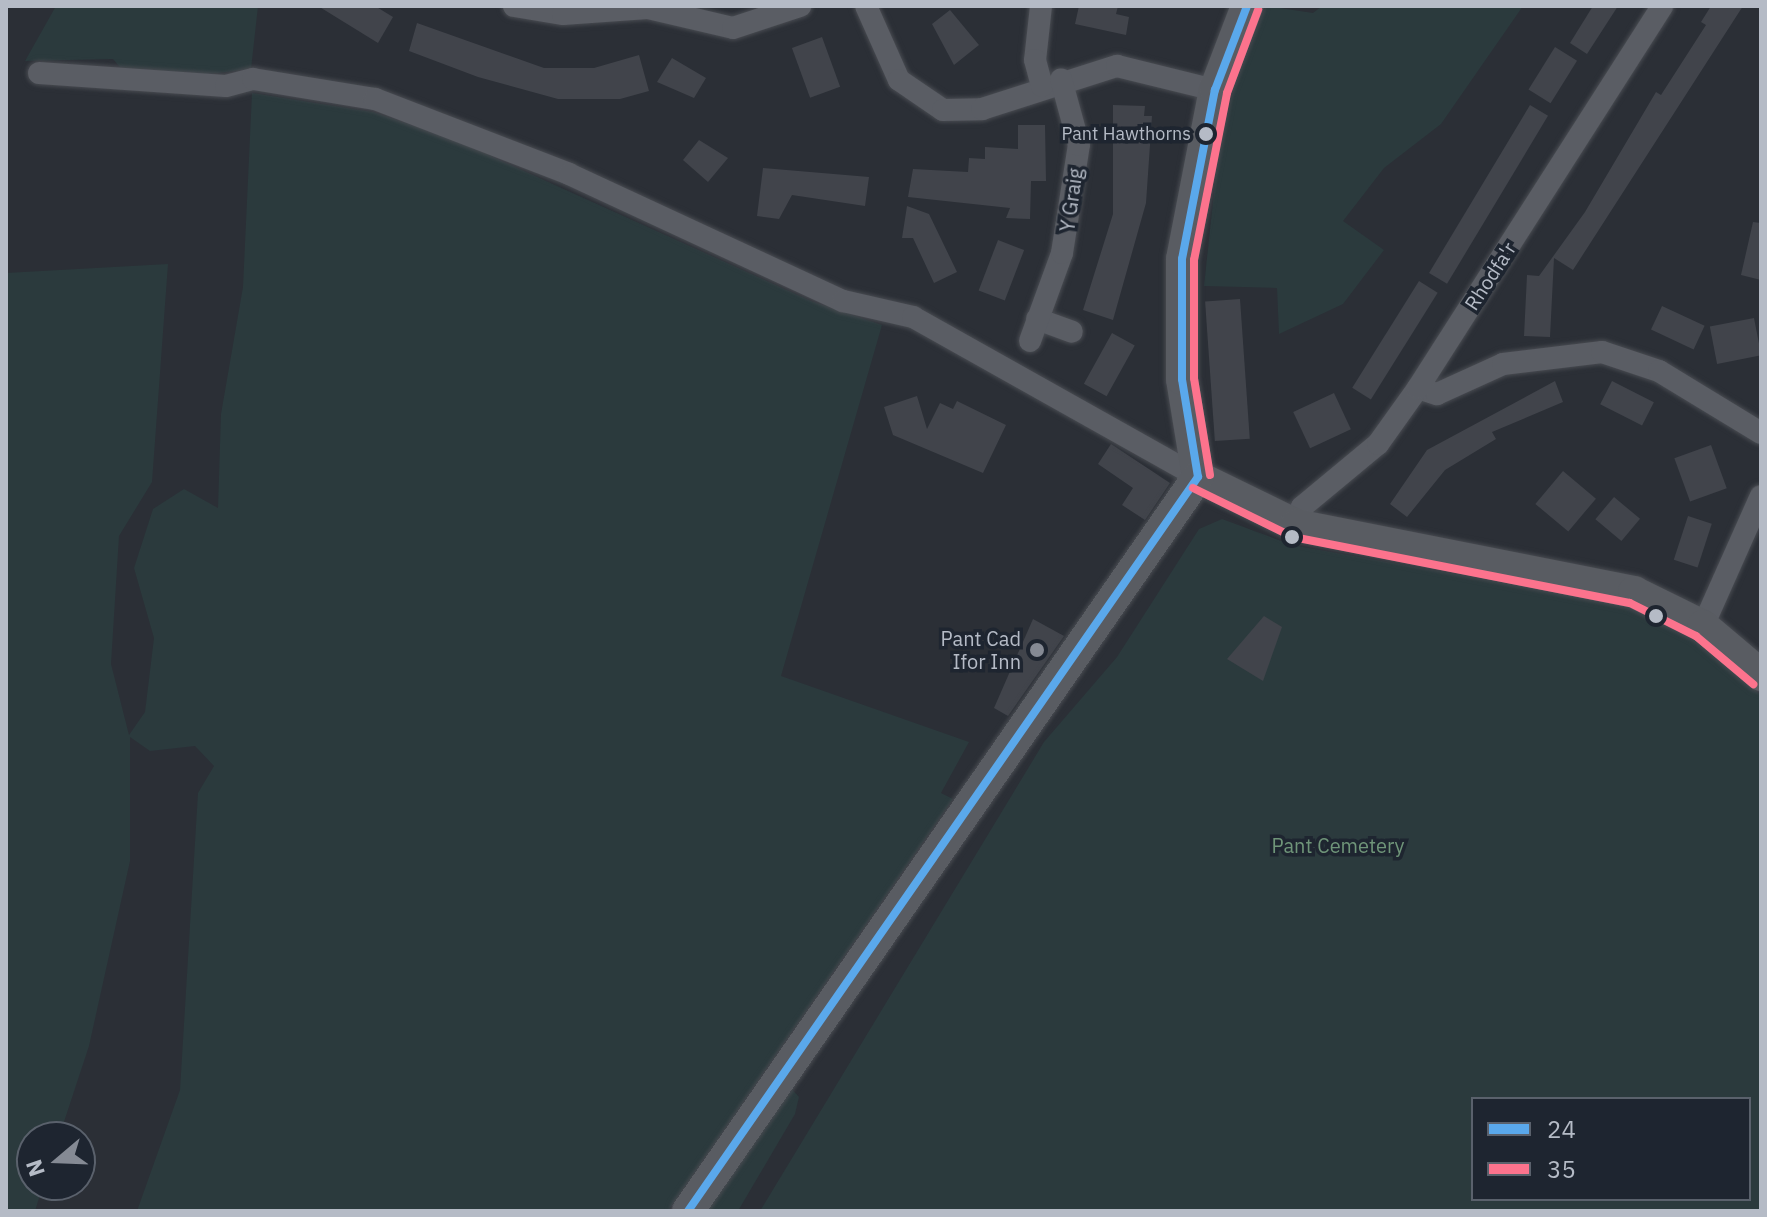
<!DOCTYPE html>
<html>
<head>
<meta charset="utf-8">
<style>
	body { margin:0 }
	#map { position:relative; width:1767px; height:1217px; overflow:hidden; background:#2b2f36; font-family:"IBM Plex Sans",sans-serif }
	div>[style] { position:absolute }
	[style*='--x'] { left:calc(var(--x)*1px); top:calc(var(--y)*1px); width:calc(var(--w)*1px); rotate:calc(var(--a)*1deg) }
	.green>* { inset:0; background:#2b3a3d }
	.building>* { inset:0; background:#41444b; transform-origin:0 0 }
	.roads { filter:drop-shadow(0 0 2px #484b51) drop-shadow(0 0 2px #484b51) }
	.street>* { height:22px; margin:-11px; padding:0 11px; transform-origin:11px; border-radius:11px; background:#5a5d64 }
	.secondary>* { height:32px; margin:-16px; padding:0 16px; transform-origin:16px; border-radius:16px; background:#595c62 }
	.bus-1>* { height:8px; margin:-4px; padding:0 4px; transform-origin:4px; border-radius:4px; background:#5aa8eb }
	.bus-2>* { height:8px; margin:-4px; padding:0 4px; transform-origin:4px; border-radius:4px; background:#fc738d }
	.dots>* { width:22px; height:22px; translate:-50% -50%; box-sizing:border-box; border:4px solid #1e2530; border-radius:50% }
	span { translate:-50% -50%; white-space:nowrap; text-align:center; line-height:1.15; -webkit-text-stroke:7px #1e2530; paint-order:stroke }
	.bus-label { font-size:18px; color:#b5bbc6 }
	.right { translate:-100% -50%; text-align:right }
	.street-label { font-size:20px; color:#b5bbc6 }
	.poi-label { font-size:20px; color:#b5bbc6 }
	.park-label { font-size:20px; color:#6f9579 }
	.frame { position:absolute; inset:0; border:8px solid #b5bbc6; pointer-events:none }
	.legend { position:absolute; left:1471px; top:1097px; width:280px; height:104px; box-sizing:border-box; background:#1e2530; border:2px solid #5a616c; margin:0; padding:10px 14px; list-style:none; font-size:24px; color:#b5bbc6 }
	.legend li { display:flex; align-items:center; gap:16px; height:40px }
	.legend b { width:40px; border:2px solid #5a616c }
	.north { position:absolute; left:16px; top:1121px; width:80px; height:80px; box-sizing:border-box; background:#1e2530; border:2px solid #5a616c; border-radius:50%; rotate:251deg; font-size:22px; font-weight:700; line-height:32px; text-align:center; color:#b5bbc6 }
	.north::after { content:''; display:block; margin:auto; width:28px; height:36px; background:#858a94; clip-path:polygon(50% 0,100% 100%,50% 72%,0 100%) }
</style>
</head>
<body>
<div id="map">
	<div class="green">
		<i style="clip-path:polygon(56px 6px,258px 6px,251px 69px,209px 74px,124px 72px,113px 59px,25px 61px)"></i>
		<i style="clip-path:polygon(1266px 6px,1313px 13px,1322px 6px,1523px 6px,1441px 124px,1384px 168px,1343px 221px,1384px 250px,1343px 304px,1279px 334px,1277px 288px,1204px 286px,1218px 155px,1235px 82px)"></i>
		<i style="clip-path:polygon(252px 93px,373px 112px,451px 138px,811px 301px,882px 325px,781px 676px,969px 742px,941px 793px,953px 799px,668px 1211px,137px 1211px,180px 1090px,198px 793px,214px 766px,195px 746px,150px 751px,130px 737px,130px 861px,89px 1046px,59px 1137px,32px 1137px,32px 1185px,43px 1185px,35px 1211px,6px 1211px,6px 273px,168px 264px,152px 482px,119px 536px,111px 664px,129px 735px,145px 712px,154px 638px,134px 568px,153px 509px,184px 489px,218px 508px,221px 414px,243px 287px)"></i>
		<i style="clip-path:polygon(evenodd,1222px 519px,1292px 545px,1622px 604px,1682px 629px,1761px 695px,1761px 1211px,760px 1211px,1044px 742px,1117px 657px,1199px 529px,1222px 519px,1473px 1099px,1749px 1099px,1749px 1199px,1473px 1199px,1473px 1099px)"></i>
		<i style="clip-path:polygon(790px 1087px,799px 1097px,795px 1114px,738px 1211px,705px 1211px)"></i>
	</div>
	<div class="building">
		<i style="clip-path:polygon(318px 6px,375px 6px,393px 17px,378px 43px)"></i>
		<i style="clip-path:polygon(1079px 6px,1118px 6px,1116px 14px,1129px 17px,1126px 35px,1075px 24px)"></i>
		<i style="clip-path:polygon(1593px 6px,1618px 6px,1587px 54px,1570px 43px)"></i>
		<i style="clip-path:polygon(1711px 6px,1743px 6px,1573px 270px,1554px 258px,1550px 337px,1524px 336px,1527px 275px,1539px 276px,1585px 212px,1656px 92px,1661px 95px,1706px 25px,1701px 22px)"></i>
		<i style="clip-path:polygon(950px 10px,979px 45px,954px 65px,932px 24px)"></i>
		<i style="clip-path:polygon(417px 23px,544px 68px,594px 68px,639px 55px,649px 91px,620px 99px,558px 99px,478px 77px,409px 51px)"></i>
		<i style="left:822px;top:37px;width:53px;height:32px;rotate:70deg"></i>
		<i style="left:1555px;top:47px;width:26px;height:50px;rotate:32deg"></i>
		<i style="clip-path:polygon(672px 58px,706px 78px,694px 98px,657px 82px)"></i>
		<i style="clip-path:polygon(1113px 105px,1145px 106px,1144px 116px,1152px 116px,1146px 203px,1113px 320px,1083px 310px,1113px 214px)"></i>
		<i style="left:1530px;top:105px;width:21px;height:196px;rotate:31deg"></i>
		<i style="clip-path:polygon(1018px 125px,1045px 125px,1046px 181px,1031px 181px,1030px 219px,1006px 218px,1010px 208px,908px 197px,913px 169px,968px 172px,969px 158px,985px 159px,985px 147px,1018px 149px)"></i>
		<i style="clip-path:polygon(699px 140px,728px 158px,708px 182px,683px 160px)"></i>
		<i style="clip-path:polygon(763px 168px,869px 177px,865px 206px,792px 195px,779px 219px,757px 216px)"></i>
		<i style="clip-path:polygon(907px 206px,929px 214px,957px 272px,934px 283px,913px 238px,902px 238px)"></i>
		<i style="clip-path:polygon(1753px 222px,1761px 223px,1761px 280px,1741px 275px)"></i>
		<i style="left:998px;top:240px;width:28px;height:54px;rotate:21deg"></i>
		<i style="left:1419px;top:281px;width:22px;height:126px;rotate:32deg"></i>
		<i style="left:1240px;top:299px;width:140px;height:35px;rotate:86deg"></i>
		<i style="left:1662px;top:306px;width:47px;height:26px;rotate:25deg"></i>
		<i style="left:1754px;top:318px;width:38px;height:45px;rotate:79deg"></i>
		<i style="left:1112px;top:333px;width:26px;height:58px;rotate:29deg"></i>
		<i style="clip-path:polygon(1555px 381px,1563px 402px,1492px 432px,1496px 439px,1445px 470px,1407px 517px,1390px 504px,1427px 450px)"></i>
		<i style="left:1612px;top:381px;width:47px;height:26px;rotate:27deg"></i>
		<i style="left:1334px;top:393px;width:40px;height:45px;rotate:65deg"></i>
		<i style="clip-path:polygon(917px 396px,927px 429px,940px 403px,953px 409px,957px 401px,1006px 425px,983px 473px,893px 435px,884px 407px)"></i>
		<i style="clip-path:polygon(1111px 444px,1170px 483px,1145px 520px,1122px 505px,1133px 488px,1098px 464px)"></i>
		<i style="left:1711px;top:445px;width:46px;height:39px;rotate:70deg"></i>
		<i style="left:1563px;top:471px;width:43px;height:43px;rotate:40deg"></i>
		<i style="left:1614px;top:497px;width:34px;height:29px;rotate:40deg"></i>
		<i style="left:1688px;top:516px;width:25px;height:46px;rotate:18deg"></i>
		<i style="clip-path:polygon(1264px 616px,1282px 627px,1263px 681px,1227px 659px)"></i>
		<i style="clip-path:polygon(1033px 619px,1064px 636px,1008px 716px,994px 708px)"></i>
	</div>
	<div class="roads">
		<div class="street">
			<i style="--x:514;--y:6;--w:50;--a:9.3"></i>
			<i style="--x:563;--y:14;--w:85;--a:-4"></i>
			<i style="--x:648;--y:8;--w:87;--a:13.2"></i>
			<i style="--x:733;--y:28;--w:71;--a:-18.2"></i>
			<i style="--x:866;--y:6;--w:81;--a:66"></i>
			<i style="--x:899;--y:80;--w:53;--a:34.3"></i>
			<i style="--x:943;--y:110;--w:39;--a:-1"></i>
			<i style="--x:982;--y:109;--w:142;--a:-17.7"></i>
			<i style="--x:1117;--y:66;--w:101;--a:13.8"></i>
			<i style="--x:1041;--y:6;--w:54;--a:96.3"></i>
			<i style="--x:1035;--y:60;--w:27;--a:75"></i>
			<i style="--x:39;--y:73;--w:187;--a:4"></i>
			<i style="--x:226;--y:86;--w:28;--a:-15"></i>
			<i style="--x:253;--y:79;--w:124;--a:9.3"></i>
			<i style="--x:375;--y:99;--w:208;--a:21.1"></i>
			<i style="--x:569;--y:174;--w:302;--a:24.9"></i>
			<i style="--x:843;--y:301;--w:72;--a:12.9"></i>
			<i style="--x:913;--y:317;--w:327;--a:29.3"></i>
			<i style="--x:1037;--y:319;--w:37;--a:20"></i>
			<i style="--x:1030;--y:341;--w:94;--a:-70"></i>
			<i style="--x:1062;--y:253;--w:109;--a:-81.1"></i>
			<i style="--x:1079;--y:145;--w:68;--a:-105.3"></i>
			<i style="--x:1418;--y:388;--w:20;--a:18"></i>
			<i style="--x:1437;--y:394;--w:72;--a:-24.4"></i>
			<i style="--x:1503;--y:364;--w:100;--a:-6.9"></i>
			<i style="--x:1602;--y:352;--w:60;--a:18.4"></i>
			<i style="--x:1659;--y:371;--w:119;--a:31.3"></i>
			<i style="--x:1296;--y:525;--w:19;--a:-72"></i>
			<i style="--x:1302;--y:507;--w:99;--a:-39.7"></i>
			<i style="--x:1378;--y:444;--w:69;--a:-54.5"></i>
			<i style="--x:1418;--y:388;--w:453;--a:-57.4"></i>
			<i style="--x:1703;--y:626;--w:142;--a:-66"></i>
		</div>
		<div class="secondary">
			<i style="--x:1198;--y:477;--w:109;--a:26.1"></i>
			<i style="--x:1296;--y:525;--w:345;--a:11.2"></i>
			<i style="--x:1634;--y:592;--w:77;--a:26.2"></i>
			<i style="--x:1703;--y:626;--w:76;--a:40.2"></i>
			<i style="--x:1198;--y:477;--w:99;--a:-99.3"></i>
			<i style="--x:1182;--y:379;--w:120;--a:-90"></i>
			<i style="--x:1182;--y:259;--w:172;--a:-79"></i>
			<i style="--x:1215;--y:90;--w:90;--a:-69.1"></i>
			<i style="--x:688;--y:1211;--w:894;--a:-55.21"></i>
		</div>
	</div>
	<div class="bus-1">
		<i style="--x:1198;--y:477;--w:99;--a:-99.3"></i>
		<i style="--x:1182;--y:379;--w:120;--a:-90"></i>
		<i style="--x:1182;--y:259;--w:172;--a:-79"></i>
		<i style="--x:1215;--y:90;--w:90;--a:-69.1"></i>
		<i style="--x:688;--y:1211;--w:894;--a:-55.21"></i>
	</div>
	<div class="bus-2">
		<i style="--x:1210;--y:475;--w:98;--a:-99.4"></i>
		<i style="--x:1194;--y:378;--w:118;--a:-90"></i>
		<i style="--x:1194;--y:260;--w:170;--a:-78.8"></i>
		<i style="--x:1227;--y:93;--w:89;--a:-69.5"></i>
		<i style="--x:1193;--y:488;--w:111;--a:26.1"></i>
		<i style="--x:1293;--y:537;--w:343;--a:11.1"></i>
		<i style="--x:1630;--y:603;--w:74;--a:26.6"></i>
		<i style="--x:1696;--y:636;--w:75;--a:40.1"></i>
	</div>
	<div class="dots">
		<i style="left:1206px;top:134px;background:#b5bbc6"></i>
		<i style="left:1292px;top:537px;background:#b5bbc6"></i>
		<i style="left:1656px;top:616px;background:#b5bbc6"></i>
		<i style="left:1037px;top:650px;background:#858a94"></i>
	</div>
	<div class="bus-label">
		<span class="right" style="left:1191px;top:134px">Pant Hawthorns</span>
	</div>
	<div class="street-label">
		<span style="left:1071px;top:200px;rotate:-82deg">Y Graig</span>
		<span style="left:1490px;top:276px;rotate:-57deg">Rhodfa'r</span>
	</div>
	<div class="poi-label">
		<span class="right" style="left:1021px;top:650px">Pant Cad<br>Ifor Inn</span>
	</div>
	<div class="park-label">
		<span style="left:1338px;top:845px">Pant Cemetery</span>
	</div>
	<div class="frame"></div>
	<ul class="legend">
	<li><b style="height:10px;background:#5aa8eb"></b>24</li>
	<li><b style="height:10px;background:#fc738d"></b>35</li>
	</ul>
	<div class="north">N</div>
</div>
</body>
</html>
